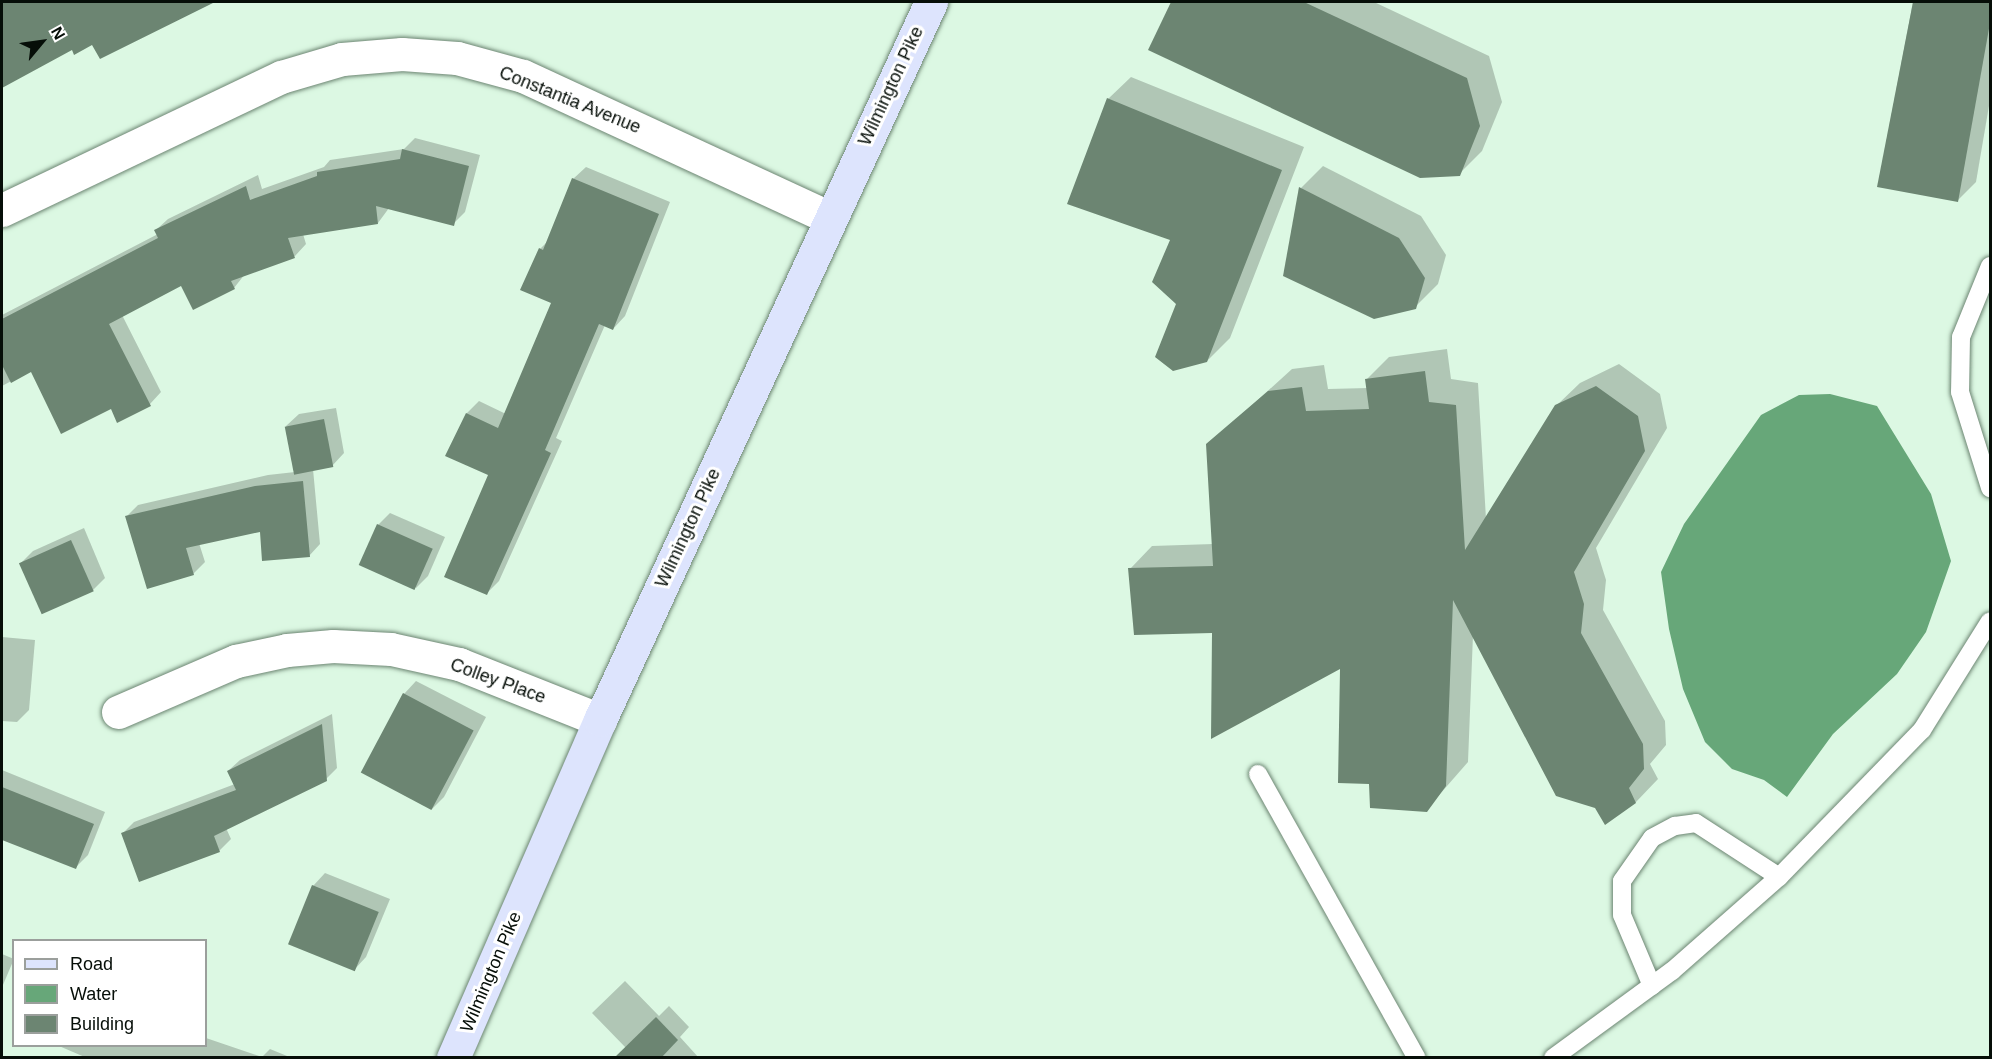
<!DOCTYPE html>
<html>
<head>
<meta charset="utf-8">
<style>
	body { margin:0 }
	#map { position:relative; width:1992px; height:1059px; overflow:hidden; background:#dcf8e3; font-family:Helvetica,sans-serif }
	div>[style] { position:absolute }
	[style*='--x'] { left:calc(var(--x)*1px); top:calc(var(--y)*1px); width:calc(var(--w)*1px); rotate:calc(var(--a)*1deg) }
	.water>* { inset:0; background:#67a779 }
	.shadow>* { inset:0; background:#0003; transform-origin:0 0 }
	.building>* { inset:0; background:#6c8572; transform-origin:0 0 }
	.roads { filter:drop-shadow(0 0 2px #6c8572) drop-shadow(0 0 2px #6c8572) }
	.lane>* { height:18px; margin:-9px; padding:0 9px; transform-origin:9px; border-radius:9px; background:#fff }
	.street>* { height:33px; margin:-16.5px; padding:0 16.5px; transform-origin:16.5px; border-radius:16.5px; background:#fff }
	.primary>* { height:33px; margin:-16.5px; padding:0 16.5px; transform-origin:16.5px; border-radius:16.5px; background:#dde4fd }
	span { translate:-50% -50%; white-space:nowrap; text-align:center; line-height:1.15; -webkit-text-stroke:6px #fff; paint-order:stroke }
	.street-label { font-size:18px; color:#060e08 }
	.frame { position:absolute; inset:0; border:3px solid #060e08; pointer-events:none }
	.legend { position:absolute; left:12px; top:939px; width:195px; height:108px; box-sizing:border-box; background:#fff; border:2px solid #9b9f9c; margin:0; padding:8px 10px; list-style:none; font-size:18px; color:#060e08 }
	.legend li { display:flex; align-items:center; gap:12px; height:30px }
	.legend b { width:30px; border:2px solid #9b9f9c }
	.north { position:absolute; left:12px; top:12px; width:60px; height:60px; -webkit-text-stroke:4px #fff; paint-order:stroke; rotate:61deg; font-size:16px; font-weight:700; line-height:24px; text-align:center; color:#060e08 }
	.north::after { content:''; display:block; margin:auto; width:21px; height:27px; background:#060e08; clip-path:polygon(50% 0,100% 100%,50% 72%,0 100%) }
</style>
</head>
<body>
<div id="map">
	<div class="water">
		<i style="clip-path:polygon(1830px 394px,1877px 406px,1931px 494px,1951px 561px,1926px 632px,1897px 674px,1833px 734px,1787px 797px,1764px 780px,1732px 769px,1705px 742px,1683px 689px,1669px 629px,1661px 572px,1684px 524px,1761px 415px,1799px 395px)"></i>
	</div>
	<div class="shadow">
		<i style="clip-path:polygon(40px 2px,202px 2px,190px 13px,72px 48px,2px 85px,2px 22px)"></i>
		<i style="clip-path:polygon(1172px 2px,1374px 2px,1489px 56px,1502px 102px,1482px 151px,1459px 174px,1150px 49px)"></i>
		<i style="clip-path:polygon(1913px 2px,1990px 2px,1990px 100px,1976px 182px,1958px 200px,1878px 186px)"></i>
		<i style="clip-path:polygon(1131px 77px,1304px 147px,1230px 338px,1207px 361px,1178px 304px,1172px 239px,1108px 99px)"></i>
		<i style="clip-path:polygon(415px 138px,480px 155px,465px 212px,453px 224px,389px 208px,378px 223px,303px 234px,306px 244px,295px 256px,245px 274px,234px 288px,182px 284px,122px 315px,161px 392px,150px 404px,111px 407px,32px 370px,2px 386px,2px 315px,158px 234px,156px 230px,168px 219px,258px 175px,262px 189px,324px 167px,330px 160px,404px 149px)"></i>
		<i style="clip-path:polygon(1323px 166px,1421px 216px,1446px 255px,1438px 284px,1415px 307px,1301px 188px)"></i>
		<i style="clip-path:polygon(586px 167px,670px 202px,625px 316px,613px 329px,605px 325px,556px 438px,562px 441px,499px 581px,487px 593px,490px 475px,447px 455px,467px 413px,479px 401px,506px 414px,553px 303px,540px 249px,548px 241px,573px 179px)"></i>
		<i style="clip-path:polygon(1447px 349px,1451px 379px,1478px 383px,1486px 519px,1556px 406px,1580px 383px,1619px 364px,1660px 394px,1667px 428px,1596px 548px,1606px 580px,1603px 610px,1665px 721px,1666px 745px,1650px 764px,1658px 779px,1636px 802px,1606px 822px,1473px 635px,1468px 762px,1426px 810px,1371px 782px,1342px 667px,1214px 632px,1130px 569px,1152px 546px,1213px 544px,1208px 445px,1292px 369px,1324px 365px,1328px 389px,1368px 388px,1367px 379px,1389px 357px)"></i>
		<i style="clip-path:polygon(336px 408px,344px 453px,332px 466px,313px 469px,320px 544px,309px 556px,261px 530px,199px 543px,205px 562px,193px 574px,127px 516px,138px 505px,268px 475px,295px 472px,286px 426px,299px 414px)"></i>
		<i style="clip-path:polygon(390px 513px,445px 537px,428px 576px,416px 588px,378px 525px)"></i>
		<i style="clip-path:polygon(84px 528px,105px 578px,93px 590px,21px 563px,33px 551px)"></i>
		<i style="clip-path:polygon(2px 637px,35px 640px,29px 710px,17px 722px,2px 721px)"></i>
		<i style="clip-path:polygon(416px 681px,486px 717px,444px 797px,432px 809px,404px 694px)"></i>
		<i style="clip-path:polygon(332px 714px,337px 768px,326px 779px,226px 828px,231px 839px,219px 851px,140px 880px,123px 833px,134px 822px,235px 784px,228px 771px,240px 760px)"></i>
		<i style="clip-path:polygon(2px 770px,105px 812px,88px 855px,76px 867px,2px 838px)"></i>
		<i style="clip-path:polygon(325px 873px,390px 899px,366px 957px,354px 970px,313px 886px)"></i>
		<i style="left:2px;top:954px;width:13px;height:68px;rotate:23deg"></i>
		<i style="clip-path:polygon(625px 981px,659px 1016px,669px 1006px,689px 1027px,680px 1037px,699px 1058px,616px 1058px,626px 1048px,592px 1013px)"></i>
		<i style="clip-path:polygon(206px 1038px,262px 1057px,270px 1049px,292px 1058px,87px 1058px,59px 1046px,206px 1046px)"></i>
	</div>
	<div class="building">
		<i style="clip-path:polygon(2px 2px,215px 2px,100px 59px,92px 45px,74px 55px,72px 50px,2px 88px)"></i>
		<i style="clip-path:polygon(1171px 2px,1304px 2px,1467px 78px,1480px 126px,1460px 176px,1420px 178px,1148px 50px)"></i>
		<i style="clip-path:polygon(1913px 2px,1990px 2px,1990px 23px,1958px 202px,1877px 187px)"></i>
		<i style="clip-path:polygon(1107px 98px,1282px 170px,1207px 362px,1173px 371px,1155px 357px,1176px 304px,1152px 282px,1170px 240px,1067px 204px)"></i>
		<i style="clip-path:polygon(402px 149px,469px 166px,454px 226px,376px 206px,378px 224px,288px 238px,295px 258px,231px 281px,235px 289px,193px 310px,181px 286px,109px 324px,151px 406px,117px 423px,111px 409px,61px 434px,31px 372px,11px 383px,2px 365px,2px 319px,158px 238px,154px 230px,246px 186px,250px 200px,317px 176px,317px 172px,400px 159px)"></i>
		<i style="clip-path:polygon(572px 178px,659px 214px,613px 330px,599px 324px,545px 450px,551px 453px,487px 595px,444px 577px,488px 475px,445px 456px,466px 413px,498px 428px,551px 303px,520px 290px,539px 248px,543px 250px)"></i>
		<i style="clip-path:polygon(1299px 187px,1399px 238px,1425px 278px,1416px 309px,1374px 319px,1283px 276px)"></i>
		<i style="clip-path:polygon(1425px 371px,1429px 402px,1456px 405px,1465px 550px,1555px 405px,1596px 386px,1638px 416px,1645px 451px,1574px 572px,1584px 604px,1581px 633px,1643px 744px,1644px 769px,1629px 788px,1636px 803px,1605px 825px,1595px 808px,1556px 796px,1453px 600px,1446px 786px,1427px 812px,1370px 808px,1369px 784px,1338px 783px,1340px 669px,1211px 739px,1212px 633px,1134px 635px,1128px 568px,1213px 566px,1206px 444px,1268px 391px,1302px 387px,1306px 411px,1369px 409px,1365px 379px)"></i>
		<i style="left:324px;top:419px;width:49px;height:40px;rotate:79deg"></i>
		<i style="clip-path:polygon(303px 481px,310px 557px,262px 561px,260px 532px,186px 548px,194px 575px,147px 589px,125px 516px,255px 486px)"></i>
		<i style="left:377px;top:524px;width:61px;height:45px;rotate:24deg"></i>
		<i style="left:71px;top:540px;width:56px;height:57px;rotate:66deg"></i>
		<i style="left:403px;top:693px;width:80px;height:90px;rotate:28deg"></i>
		<i style="clip-path:polygon(322px 724px,327px 781px,214px 836px,220px 852px,139px 882px,121px 833px,236px 790px,227px 771px)"></i>
		<i style="clip-path:polygon(2px 787px,94px 824px,76px 869px,2px 840px)"></i>
		<i style="left:312px;top:885px;width:72px;height:64px;rotate:22deg"></i>
		<i style="clip-path:polygon(656px 1017px,678px 1040px,661px 1058px,614px 1058px)"></i>
	</div>
	<div class="roads">
		<div class="lane">
			<i style="--x:1990;--y:266;--w:77;--a:112.2"></i>
			<i style="--x:1961;--y:337;--w:55;--a:91"></i>
			<i style="--x:1960;--y:392;--w:101;--a:72.6"></i>
			<i style="--x:1258;--y:774;--w:325;--a:60.8"></i>
			<i style="--x:1652;--y:986;--w:77;--a:-112.9"></i>
			<i style="--x:1622;--y:915;--w:34;--a:-90"></i>
			<i style="--x:1622;--y:881;--w:52;--a:-55.1"></i>
			<i style="--x:1652;--y:838;--w:26;--a:-28"></i>
			<i style="--x:1675;--y:826;--w:21;--a:-8"></i>
			<i style="--x:1696;--y:823;--w:99;--a:33"></i>
			<i style="--x:1553;--y:1058;--w:147;--a:-36.2"></i>
			<i style="--x:1672;--y:971;--w:142;--a:-41.3"></i>
			<i style="--x:1779;--y:877;--w:205;--a:-45.8"></i>
			<i style="--x:1922;--y:730;--w:128;--a:-58"></i>
		</div>
		<div class="street">
			<i style="--x:2;--y:210;--w:309;--a:-25.5"></i>
			<i style="--x:281;--y:77;--w:64;--a:-16.4"></i>
			<i style="--x:342;--y:59;--w:60;--a:-4.8"></i>
			<i style="--x:402;--y:54;--w:55;--a:4.2"></i>
			<i style="--x:457;--y:58;--w:68;--a:15.3"></i>
			<i style="--x:523;--y:76;--w:338;--a:24.8"></i>
			<i style="--x:118;--y:712;--w:129;--a:-23.4"></i>
			<i style="--x:236;--y:661;--w:52;--a:-12.2"></i>
			<i style="--x:287;--y:650;--w:46;--a:-5"></i>
			<i style="--x:333;--y:646;--w:58;--a:3"></i>
			<i style="--x:391;--y:649;--w:70;--a:12.4"></i>
			<i style="--x:459;--y:664;--w:152;--a:21.7"></i>
		</div>
		<div class="primary">
			<i style="--x:453;--y:1058;--w:369;--a:-66.5"></i>
			<i style="--x:600;--y:720;--w:791;--a:-65.25"></i>
		</div>
	</div>
	<div class="street-label">
		<span style="left:891px;top:86px;rotate:-65deg">Wilmington Pike</span>
		<span style="left:570px;top:100px;rotate:22deg">Constantia Avenue</span>
		<span style="left:688px;top:528px;rotate:-65deg">Wilmington Pike</span>
		<span style="left:498px;top:681px;rotate:20deg">Colley Place</span>
		<span style="left:491px;top:972px;rotate:-67deg">Wilmington Pike</span>
	</div>
	<div class="frame"></div>
	<ul class="legend">
	<li><b style="height:8px;background:#dde4fd"></b>Road</li>
	<li><b style="height:16px;background:#67a779"></b>Water</li>
	<li><b style="height:16px;background:#6c8572"></b>Building</li>
	</ul>
	<div class="north">N</div>
</div>
</body>
</html>
